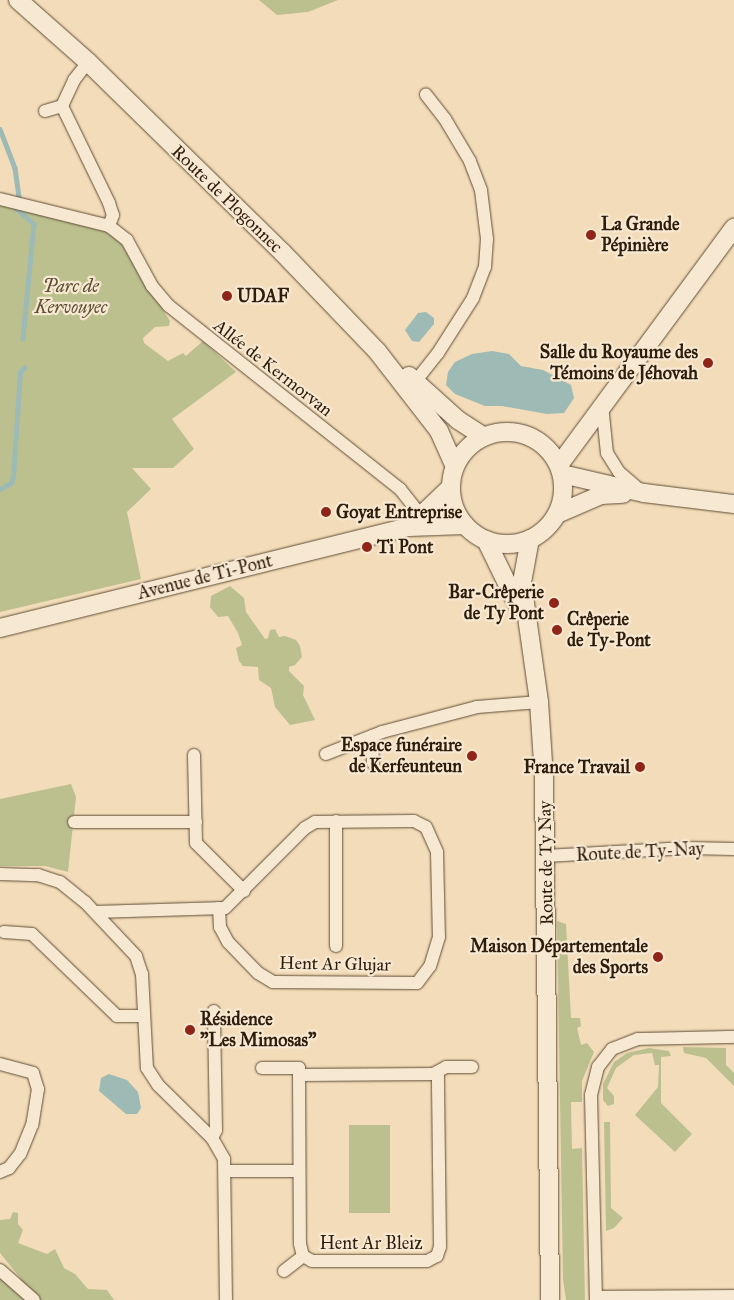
<!DOCTYPE html>
<html>
<head>
<meta charset="utf-8">
<style>
	body { margin:0 }
	#map { position:relative; width:734px; height:1300px; overflow:hidden; background:#f3dcb9; font-family:"IM FELL Great Primer",serif }
	div>[style] { position:absolute }
	[style*='--x'] { left:calc(var(--x)*1px); top:calc(var(--y)*1px); width:calc(var(--w)*1px); rotate:calc(var(--a)*1deg) }
	.green>* { inset:0; background:#bcc08f; transform-origin:0 0 }
	.water>* { inset:0; background:#9dbab5 }
	.stream>* { height:4.5px; margin:-2.25px; padding:0 2.25px; transform-origin:2.25px; border-radius:2.25px; background:#9dbab5 }
	.roads { filter:drop-shadow(0 0 1px #5f4d36) drop-shadow(0 0 1px #5f4d36) }
	.street>* { height:12px; margin:-6px; padding:0 6px; transform-origin:6px; border-radius:6px; background:#f7e8d2 }
	.secondary>* { height:18px; margin:-9px; padding:0 9px; transform-origin:9px; border-radius:9px; background:#f7e8d2 }
	.secondary>.ring { margin:-9px; padding:0; box-sizing:content-box; background:none; border:18px solid #f7e8d2; border-radius:50% }
	.dots>* { width:14px; height:14px; translate:-50% -50%; box-sizing:border-box; border:2px solid #f7e8d2; border-radius:50% }
	span { translate:-50% -50%; white-space:nowrap; text-align:center; line-height:1.15; -webkit-text-stroke:4.5px #f7e8d2; paint-order:stroke }
	.street-label { font-size:18px; color:#2e1d0a }
	.poi-label { font-size:18px; color:#2e1d0a; font-weight:700 }
	.left { translate:0 -50%; text-align:left }
	.right { translate:-100% -50%; text-align:right }
	.park-label { font-size:18px; color:#594e32; font-style:italic }
</style>
</head>
<body>
<div id="map">
	<div class="green">
		<i style="clip-path:polygon(259px 0,338px 0,308px 12px,277px 15px)"></i>
		<i style="clip-path:polygon(0 204px,99px 228px,111px 235px,120px 241px,170px 321px,169px 326px,155px 327px,143px 338px,144px 343px,168px 361px,183px 353px,186px 356px,203px 341px,236px 372px,172px 419px,194px 449px,173px 468px,132px 468px,151px 489px,127px 512px,141px 579px,0 612px)"></i>
		<i style="clip-path:polygon(230px 586px,244px 598px,246px 612px,265px 639px,268px 638px,270px 630px,275px 629px,279px 637px,285px 636px,296px 640px,300px 646px,302px 657px,295px 665px,289px 667px,289px 671px,304px 686px,303px 695px,315px 720px,290px 725px,275px 707px,271px 688px,259px 680px,258px 667px,243px 666px,239px 661px,236px 648px,242px 645px,238px 633px,228px 616px,218px 617px,210px 607px,211px 596px)"></i>
		<i style="clip-path:polygon(71px 784px,76px 797px,68px 872px,45px 866px,0 866px,0 799px)"></i>
		<i style="clip-path:polygon(557px 921px,566px 924px,571px 1018px,580px 1018px,581px 1026px,577px 1028px,581px 1045px,587px 1043px,594px 1052px,582px 1081px,582px 1102px,571px 1102px,572px 1149px,582px 1148px,585px 1300px,566px 1300px,563px 1279px)"></i>
		<i style="clip-path:polygon(683px 1047px,726px 1048px,726px 1065px,734px 1073px,734px 1086px,706px 1058px,684px 1053px)"></i>
		<i style="clip-path:polygon(649px 1048px,669px 1051px,671px 1056px,661px 1057px,661px 1103px,692px 1134px,675px 1152px,635px 1115px,658px 1087px,659px 1065px,655px 1065px,652px 1053px,634px 1055px,616px 1068px,607px 1088px,614px 1096px,614px 1104px,608px 1106px,603px 1100px,603px 1084px,614px 1062px,627px 1053px)"></i>
		<i style="clip-path:polygon(604px 1122px,610px 1122px,611px 1208px,623px 1218px,614px 1228px,606px 1231px)"></i>
		<i style="left:349px;top:1125px;width:41px;height:88px"></i>
		<i style="clip-path:polygon(13px 1212px,18px 1213px,18px 1224px,23px 1230px,18px 1243px,47px 1254px,55px 1249px,64px 1268px,75px 1274px,88px 1289px,107px 1290px,114px 1300px,0 1300px,0 1273px,13px 1281px,21px 1279px,0 1253px,0 1220px,10px 1219px)"></i>
	</div>
	<div class="water">
		<i style="clip-path:polygon(426px 312px,434px 318px,434px 324px,419px 342px,412px 341px,405px 330px,418px 313px)"></i>
		<i style="clip-path:polygon(492px 351px,509px 354px,521px 366px,543px 370px,571px 385px,574px 398px,564px 413px,547px 414px,502px 406px,485px 406px,455px 394px,446px 385px,448px 372px,455px 362px,472px 354px)"></i>
		<i style="clip-path:polygon(109px 1074px,127px 1080px,138px 1092px,141px 1108px,137px 1114px,126px 1114px,99px 1091px,101px 1078px)"></i>
	</div>
	<div class="stream">
		<i style="--x:0;--y:129;--w:42;--a:69"></i>
		<i style="--x:15;--y:168;--w:28;--a:82"></i>
		<i style="--x:19;--y:196;--w:12;--a:104"></i>
		<i style="--x:16;--y:208;--w:24;--a:42"></i>
		<i style="--x:34;--y:224;--w:115;--a:95.5"></i>
		<i style="--x:0;--y:489;--w:13;--a:-29"></i>
		<i style="--x:11;--y:483;--w:6;--a:-72"></i>
		<i style="--x:13;--y:477;--w:105;--a:-86.2"></i>
		<i style="--x:20;--y:372;--w:6;--a:-45"></i>
	</div>
	<div class="roads">
		<div class="street">
			<i style="--x:62;--y:106;--w:108;--a:64.1"></i>
			<i style="--x:109;--y:203;--w:13;--a:72"></i>
			<i style="--x:113;--y:215;--w:12;--a:110"></i>
			<i style="--x:109;--y:226;--w:23;--a:38"></i>
			<i style="--x:127;--y:240;--w:52;--a:61.5"></i>
			<i style="--x:152;--y:286;--w:26;--a:50"></i>
			<i style="--x:169;--y:306;--w:295;--a:38.4"></i>
			<i style="--x:400;--y:489;--w:42;--a:51.8"></i>
			<i style="--x:45;--y:111;--w:18;--a:-16"></i>
			<i style="--x:62;--y:106;--w:29;--a:-65"></i>
			<i style="--x:74;--y:80;--w:23;--a:-52"></i>
			<i style="--x:0;--y:199;--w:112;--a:13.9"></i>
			<i style="--x:411;--y:387;--w:43;--a:-51.5"></i>
			<i style="--x:438;--y:353;--w:65;--a:-57.5"></i>
			<i style="--x:473;--y:298;--w:33;--a:-69"></i>
			<i style="--x:485;--y:267;--w:28;--a:-86"></i>
			<i style="--x:487;--y:239;--w:49;--a:-97"></i>
			<i style="--x:481;--y:190;--w:31;--a:-111"></i>
			<i style="--x:470;--y:161;--w:49;--a:-120.8"></i>
			<i style="--x:445;--y:119;--w:31;--a:-128"></i>
			<i style="--x:602;--y:405;--w:48;--a:84.1"></i>
			<i style="--x:607;--y:453;--w:22;--a:58"></i>
			<i style="--x:619;--y:472;--w:28;--a:41"></i>
			<i style="--x:372;--y:736;--w:27;--a:88"></i>
			<i style="--x:326;--y:754;--w:60;--a:-21.4"></i>
			<i style="--x:382;--y:732;--w:98;--a:-14.7"></i>
			<i style="--x:477;--y:707;--w:62;--a:-4.6"></i>
			<i style="--x:194;--y:755;--w:88;--a:88.7"></i>
			<i style="--x:196;--y:843;--w:68;--a:45"></i>
			<i style="--x:336;--y:821;--w:125;--a:90"></i>
			<i style="--x:74;--y:822;--w:122;--a:0"></i>
			<i style="--x:546;--y:856;--w:140;--a:-3.3"></i>
			<i style="--x:686;--y:848;--w:48;--a:1.2"></i>
			<i style="--x:0;--y:874;--w:38;--a:2"></i>
			<i style="--x:38;--y:875;--w:23;--a:18"></i>
			<i style="--x:60;--y:882;--w:32;--a:39"></i>
			<i style="--x:85;--y:902;--w:74;--a:46.6"></i>
			<i style="--x:136;--y:956;--w:19;--a:72"></i>
			<i style="--x:142;--y:974;--w:94;--a:87"></i>
			<i style="--x:147;--y:1068;--w:20;--a:57"></i>
			<i style="--x:158;--y:1085;--w:76;--a:44.5"></i>
			<i style="--x:212;--y:1138;--w:24;--a:60"></i>
			<i style="--x:224;--y:1159;--w:141;--a:89.2"></i>
			<i style="--x:95;--y:912;--w:130;--a:-1.8"></i>
			<i style="--x:225;--y:908;--w:113;--a:-45"></i>
			<i style="--x:305;--y:828;--w:12;--a:-31"></i>
			<i style="--x:315;--y:822;--w:99;--a:-0.6"></i>
			<i style="--x:414;--y:821;--w:13;--a:27"></i>
			<i style="--x:426;--y:827;--w:27;--a:66"></i>
			<i style="--x:437;--y:852;--w:85;--a:88.7"></i>
			<i style="--x:439;--y:937;--w:30;--a:107"></i>
			<i style="--x:430;--y:966;--w:21;--a:127"></i>
			<i style="--x:417;--y:983;--w:144;--a:-179.6"></i>
			<i style="--x:273;--y:982;--w:17;--a:-149"></i>
			<i style="--x:258;--y:973;--w:43;--a:-134.1"></i>
			<i style="--x:228;--y:942;--w:17;--a:-118"></i>
			<i style="--x:220;--y:927;--w:19;--a:-93"></i>
			<i style="--x:4;--y:932;--w:28;--a:4"></i>
			<i style="--x:32;--y:934;--w:118;--a:44"></i>
			<i style="--x:117;--y:1016;--w:26;--a:0"></i>
			<i style="--x:0;--y:1064;--w:34;--a:15"></i>
			<i style="--x:33;--y:1073;--w:17;--a:73"></i>
			<i style="--x:38;--y:1089;--w:36;--a:99"></i>
			<i style="--x:32;--y:1125;--w:31;--a:112"></i>
			<i style="--x:20;--y:1154;--w:18;--a:128"></i>
			<i style="--x:9;--y:1168;--w:10;--a:156"></i>
			<i style="--x:262;--y:1068;--w:37;--a:0"></i>
			<i style="--x:299;--y:1068;--w:176;--a:89.7"></i>
			<i style="--x:300;--y:1244;--w:12;--a:76"></i>
			<i style="--x:303;--y:1256;--w:10;--a:29"></i>
			<i style="--x:312;--y:1261;--w:115;--a:0"></i>
			<i style="--x:427;--y:1261;--w:11;--a:-27"></i>
			<i style="--x:437;--y:1256;--w:9;--a:-72"></i>
			<i style="--x:440;--y:1247;--w:174;--a:-90.7"></i>
			<i style="--x:299;--y:1075;--w:134;--a:-0.4"></i>
			<i style="--x:433;--y:1074;--w:15;--a:-28"></i>
			<i style="--x:446;--y:1067;--w:26;--a:0"></i>
			<i style="--x:212;--y:1138;--w:9;--a:-63"></i>
			<i style="--x:216;--y:1130;--w:119;--a:-91"></i>
			<i style="--x:225;--y:1171;--w:74;--a:0"></i>
			<i style="--x:0;--y:1270;--w:45;--a:41.4"></i>
			<i style="--x:284;--y:1271;--w:24;--a:-38"></i>
			<i style="--x:596;--y:1297;--w:138;--a:-0.4"></i>
			<i style="--x:596;--y:1300;--w:205;--a:-91.4"></i>
			<i style="--x:591;--y:1095;--w:29;--a:-76"></i>
			<i style="--x:598;--y:1067;--w:23;--a:-52"></i>
			<i style="--x:612;--y:1049;--w:28;--a:-21"></i>
			<i style="--x:638;--y:1039;--w:96;--a:-1.2"></i>
		</div>
		<div class="secondary">
			<i style="--x:18;--y:0;--w:94;--a:41.5"></i>
			<i style="--x:88;--y:62;--w:272;--a:44.4"></i>
			<i style="--x:282;--y:252;--w:137;--a:46.2"></i>
			<i style="--x:377;--y:351;--w:101;--a:52.2"></i>
			<i style="--x:439;--y:431;--w:39;--a:66"></i>
			<i style="--x:409;--y:376;--w:66;--a:41.9"></i>
			<i style="--x:458;--y:420;--w:31;--a:33"></i>
			<i class="ring" style="left:451px;top:432px;width:94px;height:94px"></i>
			<i style="--x:559;--y:465;--w:295;--a:-53.6"></i>
			<i style="--x:562;--y:474;--w:84;--a:13"></i>
			<i style="--x:644;--y:493;--w:91;--a:7"></i>
			<i style="--x:557;--y:514;--w:48;--a:-23.4"></i>
			<i style="--x:601;--y:495;--w:22;--a:-3"></i>
			<i style="--x:409;--y:527;--w:58;--a:-43.6"></i>
			<i style="--x:530;--y:539;--w:44;--a:100.5"></i>
			<i style="--x:522;--y:582;--w:121;--a:81.9"></i>
			<i style="--x:539;--y:702;--w:75;--a:86.2"></i>
			<i style="--x:544;--y:777;--w:523;--a:89.34"></i>
			<i style="--x:486;--y:540;--w:73;--a:64.1"></i>
			<i style="--x:0;--y:628;--w:421;--a:-13.9"></i>
			<i style="--x:409;--y:527;--w:56;--a:-2"></i>
		</div>
	</div>
	<div class="dots">
		<i style="left:591px;top:235px;background:#8f2418"></i>
		<i style="left:227px;top:296px;background:#8f2418"></i>
		<i style="left:708px;top:363px;background:#8f2418"></i>
		<i style="left:326px;top:512px;background:#8f2418"></i>
		<i style="left:367px;top:547px;background:#8f2418"></i>
		<i style="left:554px;top:603px;background:#8f2418"></i>
		<i style="left:557px;top:630px;background:#8f2418"></i>
		<i style="left:472px;top:756px;background:#8f2418"></i>
		<i style="left:640px;top:767px;background:#8f2418"></i>
		<i style="left:658px;top:957px;background:#8f2418"></i>
		<i style="left:190px;top:1030px;background:#8f2418"></i>
	</div>
	<div class="street-label">
		<span style="left:227px;top:199px;rotate:44deg">Route de Plogonnec</span>
		<span style="left:273px;top:368px;rotate:38deg">Allée de Kermorvan</span>
		<span style="left:205px;top:577px;rotate:-14deg">Avenue de Ti-Pont</span>
		<span style="left:640px;top:852px;rotate:-3deg">Route de Ty-Nay</span>
		<span style="left:546px;top:863px;rotate:-91deg">Route de Ty Nay</span>
		<span style="left:335px;top:964px;rotate:1deg">Hent Ar Glujar</span>
		<span style="left:371px;top:1243px">Hent Ar Bleiz</span>
	</div>
	<div class="poi-label">
		<span class="left" style="left:601px;top:235px">La Grande<br>Pépinière</span>
		<span class="left" style="left:237px;top:296px">UDAF</span>
		<span class="right" style="left:698px;top:363px">Salle du Royaume des<br>Témoins de Jéhovah</span>
		<span class="left" style="left:336px;top:512px">Goyat Entreprise</span>
		<span class="left" style="left:377px;top:547px">Ti Pont</span>
		<span class="right" style="left:544px;top:603px">Bar-Crêperie<br>de Ty Pont</span>
		<span class="left" style="left:567px;top:630px">Crêperie<br>de Ty-Pont</span>
		<span class="right" style="left:462px;top:756px">Espace funéraire<br>de Kerfeunteun</span>
		<span class="right" style="left:630px;top:767px">France Travail</span>
		<span class="right" style="left:648px;top:957px">Maison Départementale<br>des Sports</span>
		<span class="left" style="left:200px;top:1030px">Résidence<br>"Les Mimosas"</span>
	</div>
	<div class="park-label">
		<span style="left:71px;top:297px">Parc de<br>Kervouyec</span>
	</div>
</div>
</body>
</html>
